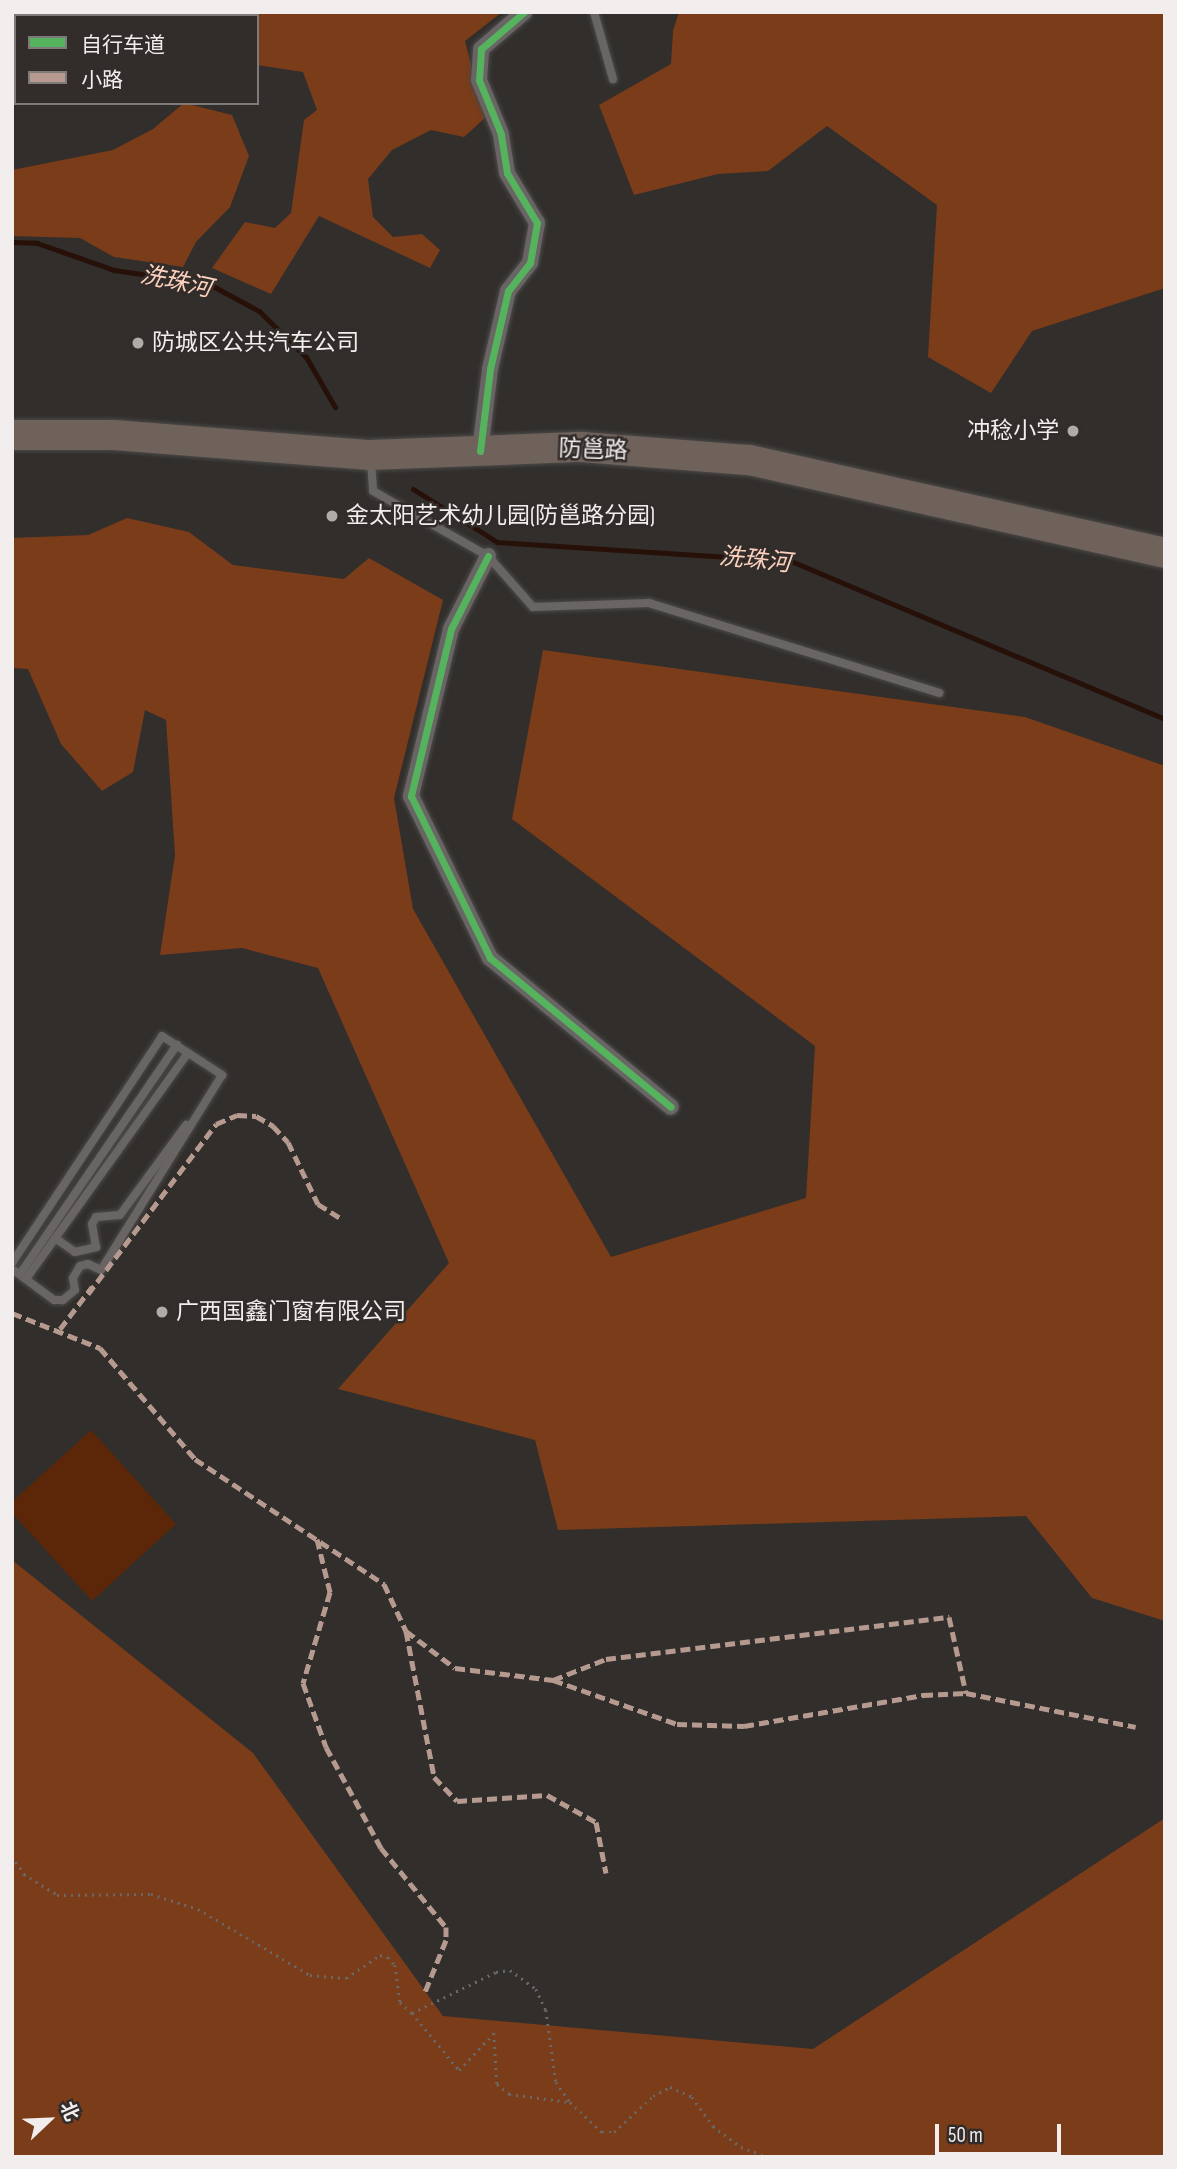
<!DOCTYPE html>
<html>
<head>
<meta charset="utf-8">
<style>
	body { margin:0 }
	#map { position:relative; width:1177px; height:2169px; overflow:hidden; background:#312e2c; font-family:"Sofia Sans Condensed","Noto Sans SC",sans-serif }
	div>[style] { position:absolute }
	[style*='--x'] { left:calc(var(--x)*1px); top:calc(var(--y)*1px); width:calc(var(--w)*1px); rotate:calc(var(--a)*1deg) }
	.green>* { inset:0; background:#5b2708 }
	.forest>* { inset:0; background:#7b3c19 }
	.stream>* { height:5px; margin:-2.5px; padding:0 2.5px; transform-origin:2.5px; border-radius:2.5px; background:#261007 }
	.path>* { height:2.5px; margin-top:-1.25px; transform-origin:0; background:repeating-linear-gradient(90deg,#6a6867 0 2px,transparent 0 7px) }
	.roads { filter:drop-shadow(0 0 2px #4c4a48) drop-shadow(0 0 2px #4c4a48) }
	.lane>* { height:8px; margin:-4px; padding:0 4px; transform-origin:4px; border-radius:4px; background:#686564 }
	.street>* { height:16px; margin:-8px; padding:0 8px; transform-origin:8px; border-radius:8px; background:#686564 }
	.highway>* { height:30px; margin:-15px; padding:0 15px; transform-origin:15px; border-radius:15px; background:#6f625b }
	.quiet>* { height:5px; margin-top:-2.5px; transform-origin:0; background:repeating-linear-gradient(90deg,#b69a8f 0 10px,transparent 0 15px) }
	.cycleway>* { height:7px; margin:-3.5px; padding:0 3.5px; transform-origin:3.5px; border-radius:3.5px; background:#56b35d }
	.dots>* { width:19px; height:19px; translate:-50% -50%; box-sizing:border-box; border:4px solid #322d2b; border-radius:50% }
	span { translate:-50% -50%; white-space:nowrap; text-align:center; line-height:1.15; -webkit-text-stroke:5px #322d2b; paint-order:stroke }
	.poi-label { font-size:23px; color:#f1eeed }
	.left { translate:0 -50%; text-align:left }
	.right { translate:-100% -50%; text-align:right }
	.street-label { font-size:23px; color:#f1eeed }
	.water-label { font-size:24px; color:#fdd1bd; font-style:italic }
	.frame { position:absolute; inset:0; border:14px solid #f1eeed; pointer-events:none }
	.legend { position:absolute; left:14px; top:14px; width:245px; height:91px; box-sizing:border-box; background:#322d2b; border:2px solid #7e7a79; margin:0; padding:9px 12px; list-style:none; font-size:21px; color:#f1eeed }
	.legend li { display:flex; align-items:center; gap:14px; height:35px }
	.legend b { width:35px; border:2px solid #7e7a79 }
	.north { position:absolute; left:14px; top:2085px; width:70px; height:70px; -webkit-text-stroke:5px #322d2b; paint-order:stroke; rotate:67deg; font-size:19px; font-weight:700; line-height:28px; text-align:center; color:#f1eeed }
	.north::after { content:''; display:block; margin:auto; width:24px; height:32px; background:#f1eeed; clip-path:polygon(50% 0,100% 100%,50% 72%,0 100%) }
	.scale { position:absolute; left:935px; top:2124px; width:126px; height:32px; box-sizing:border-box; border:4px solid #f1eeed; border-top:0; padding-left:9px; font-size:21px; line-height:24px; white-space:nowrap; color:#f1eeed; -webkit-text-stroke:5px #322d2b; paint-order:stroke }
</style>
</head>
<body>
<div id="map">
	<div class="green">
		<i style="clip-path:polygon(91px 1430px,176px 1524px,92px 1601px,12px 1513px,12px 1502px)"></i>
	</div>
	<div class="forest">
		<i style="clip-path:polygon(233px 12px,502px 12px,465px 41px,485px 118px,464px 137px,431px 130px,392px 150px,368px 179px,373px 217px,393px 237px,422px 234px,440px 250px,430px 268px,319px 216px,271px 294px,212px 268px,245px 222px,275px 228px,291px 213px,304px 120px,317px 110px,303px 72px,257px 65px,257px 16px)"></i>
		<i style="clip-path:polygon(679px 12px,1165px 12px,1165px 288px,1032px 331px,991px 393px,928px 357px,937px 205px,827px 126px,768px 171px,718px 174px,634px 195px,599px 105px,671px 64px,673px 31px)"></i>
		<i style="clip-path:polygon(184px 103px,232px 115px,249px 156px,230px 207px,196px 242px,183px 267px,114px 257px,80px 238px,12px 236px,12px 170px,113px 150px,153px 129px)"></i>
		<i style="clip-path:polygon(127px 518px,189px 532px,233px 565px,344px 579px,369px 558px,443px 600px,394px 798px,413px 909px,611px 1257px,806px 1198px,815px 1046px,512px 819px,543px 650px,1025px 717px,1165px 766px,1165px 1621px,1092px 1598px,1026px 1516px,558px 1530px,535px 1440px,338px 1389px,449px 1263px,318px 968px,242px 948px,160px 955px,175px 855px,166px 720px,145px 710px,133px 772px,102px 791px,61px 744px,28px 669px,12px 668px,12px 538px,88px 535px)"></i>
		<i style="clip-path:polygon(12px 1560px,253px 1753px,443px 2016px,813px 2049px,1165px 1818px,1165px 2157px,12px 2157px)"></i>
	</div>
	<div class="stream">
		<i style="--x:12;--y:242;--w:25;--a:2"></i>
		<i style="--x:37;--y:243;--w:82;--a:19.3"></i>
		<i style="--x:114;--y:270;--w:96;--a:8.4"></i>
		<i style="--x:209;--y:284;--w:57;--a:28.4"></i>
		<i style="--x:259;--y:311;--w:66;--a:44.4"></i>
		<i style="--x:306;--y:357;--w:58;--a:59.9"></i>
		<i style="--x:413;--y:489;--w:99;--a:32.2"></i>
		<i style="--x:497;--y:542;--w:295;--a:3.7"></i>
		<i style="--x:791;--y:561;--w:406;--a:22.9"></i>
	</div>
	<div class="path">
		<i style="--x:12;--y:1856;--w:22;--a:56"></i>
		<i style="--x:24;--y:1874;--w:39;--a:32"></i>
		<i style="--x:57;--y:1895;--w:94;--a:-0.6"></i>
		<i style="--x:151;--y:1894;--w:49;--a:17.7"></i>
		<i style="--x:198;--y:1909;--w:130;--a:30.5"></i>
		<i style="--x:310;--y:1975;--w:36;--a:5"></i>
		<i style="--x:346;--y:1978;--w:41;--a:-34.1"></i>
		<i style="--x:380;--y:1955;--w:8;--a:14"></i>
		<i style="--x:388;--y:1957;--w:11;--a:49"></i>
		<i style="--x:395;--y:1965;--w:37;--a:82"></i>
		<i style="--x:400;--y:2002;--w:16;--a:43"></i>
		<i style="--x:412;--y:2013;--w:93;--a:-26"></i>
		<i style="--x:496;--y:1972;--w:14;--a:-8"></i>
		<i style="--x:510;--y:1970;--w:32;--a:36"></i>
		<i style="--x:536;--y:1989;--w:23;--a:65"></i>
		<i style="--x:546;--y:2010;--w:73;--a:82.1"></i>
		<i style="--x:556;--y:2082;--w:24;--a:55"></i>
		<i style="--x:570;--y:2102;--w:44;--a:43.2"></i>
		<i style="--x:602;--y:2132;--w:12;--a:0"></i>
		<i style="--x:614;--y:2132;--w:53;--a:-42.7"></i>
		<i style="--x:653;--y:2096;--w:19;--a:-28"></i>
		<i style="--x:670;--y:2087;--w:24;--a:24"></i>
		<i style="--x:692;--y:2097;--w:36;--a:54"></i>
		<i style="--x:713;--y:2126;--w:35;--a:37"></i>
		<i style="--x:741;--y:2147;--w:28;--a:21"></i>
		<i style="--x:412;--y:2013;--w:74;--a:50.5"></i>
		<i style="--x:459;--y:2070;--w:51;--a:-46.6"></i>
		<i style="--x:494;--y:2033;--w:51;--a:86.6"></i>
		<i style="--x:497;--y:2084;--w:16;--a:40"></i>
		<i style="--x:509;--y:2094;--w:61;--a:7.6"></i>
	</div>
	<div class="roads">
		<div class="lane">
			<i style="--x:594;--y:12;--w:70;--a:74.2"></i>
			<i style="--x:371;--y:461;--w:30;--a:86"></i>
			<i style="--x:373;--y:491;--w:132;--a:29.5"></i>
			<i style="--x:488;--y:556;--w:68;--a:48.6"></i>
			<i style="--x:533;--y:607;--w:116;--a:-2"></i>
			<i style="--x:649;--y:603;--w:304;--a:17.2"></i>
			<i style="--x:55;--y:1238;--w:24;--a:35"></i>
			<i style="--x:75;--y:1252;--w:22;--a:-13"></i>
			<i style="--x:96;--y:1247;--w:23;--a:-100"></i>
			<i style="--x:92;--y:1224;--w:8;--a:-60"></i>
			<i style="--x:96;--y:1217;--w:24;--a:-5"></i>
			<i style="--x:120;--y:1215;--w:112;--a:-53.7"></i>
			<i style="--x:12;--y:1263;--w:272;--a:-56.5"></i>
			<i style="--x:162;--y:1036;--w:72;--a:33"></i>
			<i style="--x:222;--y:1075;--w:229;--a:121.8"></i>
			<i style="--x:101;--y:1270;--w:14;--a:-155"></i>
			<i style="--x:88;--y:1264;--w:8;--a:166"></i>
			<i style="--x:80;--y:1266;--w:14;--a:120"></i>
			<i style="--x:73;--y:1278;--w:12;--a:81"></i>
			<i style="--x:75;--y:1290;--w:16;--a:140"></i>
			<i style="--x:63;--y:1300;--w:9;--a:180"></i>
			<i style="--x:54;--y:1300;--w:52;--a:-143.6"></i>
			<i style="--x:20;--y:1274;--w:278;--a:-55.6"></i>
			<i style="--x:26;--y:1279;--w:278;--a:-54.4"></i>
		</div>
		<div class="street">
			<i style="--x:480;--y:451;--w:83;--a:-83"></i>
			<i style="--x:490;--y:369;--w:80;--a:-77"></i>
			<i style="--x:508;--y:291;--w:36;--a:-52"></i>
			<i style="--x:530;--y:263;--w:41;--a:-80.1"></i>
			<i style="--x:537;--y:223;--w:58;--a:-121"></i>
			<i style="--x:507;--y:173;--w:39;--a:-99"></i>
			<i style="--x:501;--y:134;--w:58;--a:-112.2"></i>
			<i style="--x:479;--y:80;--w:31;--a:-86"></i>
			<i style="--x:481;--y:49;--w:57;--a:-40.7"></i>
			<i style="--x:488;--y:556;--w:82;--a:116.9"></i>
			<i style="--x:451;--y:629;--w:172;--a:103.5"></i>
			<i style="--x:411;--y:796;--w:180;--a:64"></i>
			<i style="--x:490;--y:958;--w:234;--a:39.5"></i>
		</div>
		<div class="highway">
			<i style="--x:12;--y:435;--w:102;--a:0"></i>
			<i style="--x:114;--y:435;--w:257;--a:4.5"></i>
			<i style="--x:370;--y:455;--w:212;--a:-2.2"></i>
			<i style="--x:582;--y:447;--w:168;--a:4.5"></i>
			<i style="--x:749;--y:460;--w:426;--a:12.6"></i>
		</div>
	</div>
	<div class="quiet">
		<i style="--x:88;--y:1294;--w:213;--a:-53"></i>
		<i style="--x:216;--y:1124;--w:23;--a:-23"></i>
		<i style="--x:237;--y:1115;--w:19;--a:3"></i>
		<i style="--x:256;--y:1116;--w:20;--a:30"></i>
		<i style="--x:273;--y:1126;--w:22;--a:47"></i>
		<i style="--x:288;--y:1142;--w:69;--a:64.2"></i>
		<i style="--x:318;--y:1204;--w:26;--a:32"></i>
		<i style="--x:12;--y:1313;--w:95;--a:21.7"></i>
		<i style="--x:100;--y:1348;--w:146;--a:49.4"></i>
		<i style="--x:195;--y:1459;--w:227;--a:33.5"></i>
		<i style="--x:384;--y:1584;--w:52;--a:64.9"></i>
		<i style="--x:406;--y:1631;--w:149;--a:79.1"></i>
		<i style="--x:434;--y:1777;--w:33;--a:46"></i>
		<i style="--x:457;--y:1801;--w:90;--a:-3.8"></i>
		<i style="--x:547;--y:1795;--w:56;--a:28.9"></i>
		<i style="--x:596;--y:1822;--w:52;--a:78.9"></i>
		<i style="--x:60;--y:1329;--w:53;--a:-52.7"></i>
		<i style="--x:317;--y:1539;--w:55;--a:76.2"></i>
		<i style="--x:330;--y:1592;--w:95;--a:106.5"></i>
		<i style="--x:303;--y:1683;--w:68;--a:70.2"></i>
		<i style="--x:326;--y:1747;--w:115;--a:61.4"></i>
		<i style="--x:381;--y:1848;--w:102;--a:50.6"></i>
		<i style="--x:446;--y:1927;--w:13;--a:90"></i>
		<i style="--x:446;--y:1940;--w:56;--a:112"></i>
		<i style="--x:406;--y:1631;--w:61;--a:37.1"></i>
		<i style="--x:455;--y:1668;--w:99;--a:7"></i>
		<i style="--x:553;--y:1680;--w:132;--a:19.5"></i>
		<i style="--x:677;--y:1724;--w:67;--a:1.7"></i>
		<i style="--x:744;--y:1726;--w:182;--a:-9.8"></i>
		<i style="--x:923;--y:1695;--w:43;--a:-2.7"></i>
		<i style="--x:966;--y:1693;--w:173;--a:11.3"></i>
		<i style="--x:553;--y:1680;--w:57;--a:-21.6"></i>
		<i style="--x:606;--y:1659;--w:346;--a:-7"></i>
		<i style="--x:949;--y:1617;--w:78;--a:77.4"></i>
	</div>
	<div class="cycleway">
		<i style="--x:480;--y:451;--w:83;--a:-83"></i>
		<i style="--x:490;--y:369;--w:80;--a:-77"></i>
		<i style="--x:508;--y:291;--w:36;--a:-52"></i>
		<i style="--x:530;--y:263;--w:41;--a:-80.1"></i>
		<i style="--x:537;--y:223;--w:58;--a:-121"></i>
		<i style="--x:507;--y:173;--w:39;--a:-99"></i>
		<i style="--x:501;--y:134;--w:58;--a:-112.2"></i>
		<i style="--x:479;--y:80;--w:31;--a:-86"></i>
		<i style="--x:481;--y:49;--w:57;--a:-40.7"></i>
		<i style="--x:488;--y:556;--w:82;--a:116.9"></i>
		<i style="--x:451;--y:629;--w:172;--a:103.5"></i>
		<i style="--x:411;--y:796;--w:180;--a:64"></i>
		<i style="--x:490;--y:958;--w:234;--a:39.5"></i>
	</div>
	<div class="dots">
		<i style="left:138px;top:343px;background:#aeaba9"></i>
		<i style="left:1073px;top:431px;background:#aeaba9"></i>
		<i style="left:332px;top:516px;background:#aeaba9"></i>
		<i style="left:162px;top:1312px;background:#aeaba9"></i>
	</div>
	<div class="poi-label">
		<span class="left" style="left:152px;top:343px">防城区公共汽车公司</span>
		<span class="right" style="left:1059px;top:431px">冲稔小学</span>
		<span class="left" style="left:346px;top:516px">金太阳艺术幼儿园(防邕路分园)</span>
		<span class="left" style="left:176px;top:1312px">广西国鑫门窗有限公司</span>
	</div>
	<div class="street-label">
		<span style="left:593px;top:450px;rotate:2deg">防邕路</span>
	</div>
	<div class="water-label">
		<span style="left:176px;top:282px;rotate:12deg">洗珠河</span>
		<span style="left:755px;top:560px;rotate:6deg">洗珠河</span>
	</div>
	<div class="frame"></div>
	<ul class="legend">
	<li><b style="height:9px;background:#56b35d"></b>自行车道</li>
	<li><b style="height:9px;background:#b69a8f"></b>小路</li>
	</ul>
	<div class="north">北</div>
	<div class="scale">50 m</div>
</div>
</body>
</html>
